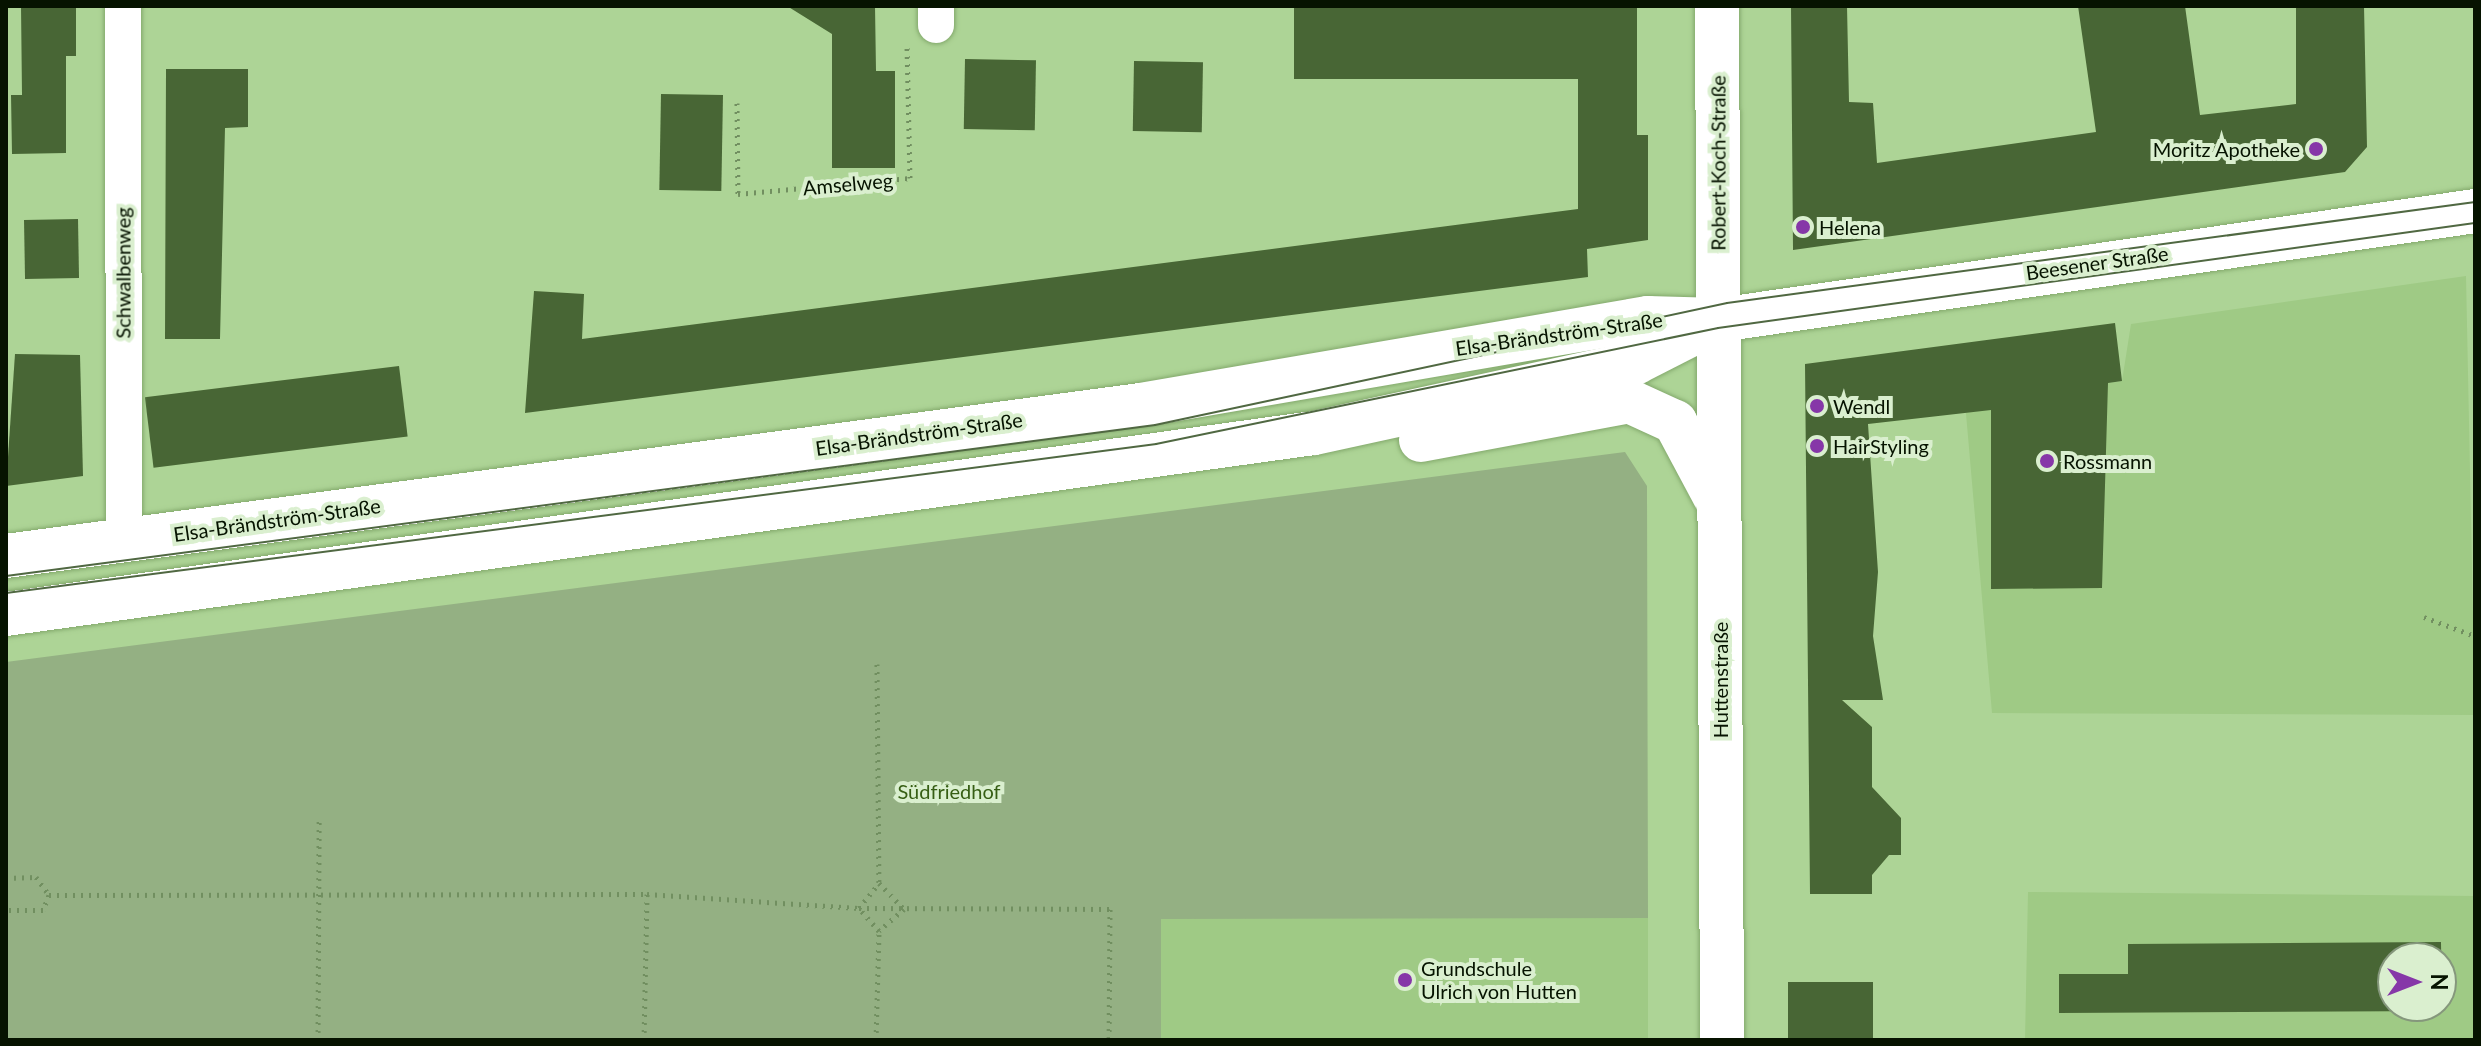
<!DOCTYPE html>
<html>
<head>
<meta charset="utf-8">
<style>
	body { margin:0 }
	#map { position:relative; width:2481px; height:1046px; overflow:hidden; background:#add496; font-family:Lato,sans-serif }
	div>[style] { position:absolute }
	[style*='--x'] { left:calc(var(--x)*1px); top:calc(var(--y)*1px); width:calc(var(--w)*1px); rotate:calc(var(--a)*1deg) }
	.built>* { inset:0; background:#9fca85; transform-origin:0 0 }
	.green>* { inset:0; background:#94b083 }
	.building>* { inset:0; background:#486635; transform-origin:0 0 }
	.path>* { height:5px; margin-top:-2.5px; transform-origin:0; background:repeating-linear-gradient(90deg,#718f60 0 2px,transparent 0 8px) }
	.roads { filter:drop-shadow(0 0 2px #83a96c) drop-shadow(0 0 2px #83a96c) }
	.street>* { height:36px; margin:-18px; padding:0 18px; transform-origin:18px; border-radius:18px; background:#fff }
	.secondary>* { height:44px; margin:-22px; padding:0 22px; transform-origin:22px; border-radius:22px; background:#fff }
	.tram>* { height:2px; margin:-1px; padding:0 1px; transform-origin:1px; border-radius:1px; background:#506842 }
	.dots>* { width:22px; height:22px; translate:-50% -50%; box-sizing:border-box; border:4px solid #daefcf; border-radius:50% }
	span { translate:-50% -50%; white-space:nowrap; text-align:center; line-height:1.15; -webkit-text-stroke:8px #daefcf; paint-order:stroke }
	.poi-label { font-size:20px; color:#061300 }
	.right { translate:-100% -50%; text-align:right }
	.left { translate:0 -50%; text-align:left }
	.street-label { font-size:20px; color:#061300 }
	.park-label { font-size:20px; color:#365e14 }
	.frame { position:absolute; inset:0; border:8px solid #061300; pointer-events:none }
	.north { position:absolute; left:2377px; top:942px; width:80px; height:80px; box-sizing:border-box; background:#daefcf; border:2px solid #85977c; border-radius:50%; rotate:90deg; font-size:22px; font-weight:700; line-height:32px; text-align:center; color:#061300 }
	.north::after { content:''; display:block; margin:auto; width:28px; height:36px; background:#8637a8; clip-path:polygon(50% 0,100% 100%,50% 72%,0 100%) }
</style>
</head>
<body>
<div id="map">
	<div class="built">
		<i style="clip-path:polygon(2466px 276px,2475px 715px,1992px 713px,1965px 402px,2122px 381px,2131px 324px)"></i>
		<i style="clip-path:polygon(evenodd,2028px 892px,2475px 896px,2475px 1040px,2025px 1040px,2028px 892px,2393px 958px,2441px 958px,2441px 1006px,2393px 1006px,2393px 958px)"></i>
		<i style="left:1648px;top:918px;width:122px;height:487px;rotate:90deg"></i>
	</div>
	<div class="green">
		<i style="clip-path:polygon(1625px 452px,1647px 486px,1648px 918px,1161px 919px,1161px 1040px,6px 1040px,6px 662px)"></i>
	</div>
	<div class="building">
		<i style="clip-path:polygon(21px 6px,76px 6px,76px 56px,66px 56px,66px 153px,12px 154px,11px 95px,22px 95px)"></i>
		<i style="clip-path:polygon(787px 6px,875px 6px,876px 71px,895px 71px,895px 168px,832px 168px,832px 34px)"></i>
		<i style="clip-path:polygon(1294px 6px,1637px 6px,1637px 135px,1648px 135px,1648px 240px,1587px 249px,1588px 277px,525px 413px,534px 291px,584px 294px,582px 339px,1578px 209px,1578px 79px,1294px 79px)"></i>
		<i style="clip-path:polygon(1791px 6px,1847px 6px,1849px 102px,1873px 103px,1877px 163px,2096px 132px,2078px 6px,2185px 6px,2200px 115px,2296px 104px,2296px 6px,2364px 6px,2367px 147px,2345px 172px,1793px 250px)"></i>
		<i style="left:965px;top:59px;width:71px;height:70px;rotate:1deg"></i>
		<i style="left:1134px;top:61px;width:69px;height:70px;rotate:1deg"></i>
		<i style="clip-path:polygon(166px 69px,248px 69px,248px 127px,225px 128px,220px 339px,165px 339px)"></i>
		<i style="left:661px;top:94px;width:62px;height:96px;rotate:1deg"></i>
		<i style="left:78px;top:219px;width:59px;height:54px;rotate:89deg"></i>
		<i style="clip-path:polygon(2115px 323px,2122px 381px,2108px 383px,2102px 588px,1991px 589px,1991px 410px,1868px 424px,1878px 572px,1873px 636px,1883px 700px,1842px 700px,1872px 727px,1872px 787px,1901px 818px,1901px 855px,1889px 855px,1872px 875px,1872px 894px,1810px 894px,1805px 364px)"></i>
		<i style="clip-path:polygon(15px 354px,80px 355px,83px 476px,6px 486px)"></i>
		<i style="left:399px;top:366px;width:71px;height:256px;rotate:83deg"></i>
		<i style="clip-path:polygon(evenodd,2441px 942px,2442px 1011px,2059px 1013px,2059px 974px,2128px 974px,2128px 944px,2441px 942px,2393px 958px,2441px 958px,2441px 1006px,2393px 1006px,2393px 958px)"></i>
		<i style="left:1788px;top:982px;width:85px;height:58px"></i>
	</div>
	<div class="path">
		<i style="--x:737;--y:103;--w:91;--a:89.4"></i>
		<i style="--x:738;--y:194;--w:173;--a:-5.3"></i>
		<i style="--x:910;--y:178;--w:131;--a:-91.3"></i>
		<i style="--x:2424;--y:617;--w:54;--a:20.4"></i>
		<i style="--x:877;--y:664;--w:219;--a:89.5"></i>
		<i style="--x:879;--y:883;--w:36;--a:46"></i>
		<i style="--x:904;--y:909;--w:33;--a:139"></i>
		<i style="--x:6;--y:878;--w:30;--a:-2"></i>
		<i style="--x:36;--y:877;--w:22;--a:54"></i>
		<i style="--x:49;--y:895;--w:16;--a:112"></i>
		<i style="--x:43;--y:910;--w:37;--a:180"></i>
		<i style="--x:49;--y:895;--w:598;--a:-0.1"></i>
		<i style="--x:647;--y:894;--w:212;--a:3.8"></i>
		<i style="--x:859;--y:908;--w:251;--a:0.2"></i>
		<i style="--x:1110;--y:909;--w:131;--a:90.4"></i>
		<i style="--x:318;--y:1040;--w:223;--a:-89.7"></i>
		<i style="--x:644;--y:1040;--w:146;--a:-88.8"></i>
		<i style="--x:876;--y:1040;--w:109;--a:-88.4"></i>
		<i style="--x:879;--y:931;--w:30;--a:-131"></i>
		<i style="--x:859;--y:908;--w:32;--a:-51"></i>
	</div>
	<div class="roads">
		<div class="street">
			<i style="--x:123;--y:6;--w:534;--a:89.89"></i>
			<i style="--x:936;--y:25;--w:19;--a:-90"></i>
		</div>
		<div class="secondary">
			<i style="--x:1717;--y:6;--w:1034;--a:89.72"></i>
			<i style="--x:1421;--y:440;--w:212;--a:-10.6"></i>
			<i style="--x:1629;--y:401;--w:51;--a:24.5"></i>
			<i style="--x:1675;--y:422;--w:83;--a:61.9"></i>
			<i style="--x:6;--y:556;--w:1145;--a:-7.58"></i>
			<i style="--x:1141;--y:405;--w:514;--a:-9.74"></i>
			<i style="--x:1648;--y:318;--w:71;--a:1.6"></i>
			<i style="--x:1719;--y:320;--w:764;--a:-8.2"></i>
			<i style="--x:6;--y:614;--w:1320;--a:-7.88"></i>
			<i style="--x:1314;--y:433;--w:329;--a:-12.3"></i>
			<i style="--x:1635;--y:363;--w:92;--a:-27.1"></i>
		</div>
	</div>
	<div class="tram">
		<i style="--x:6;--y:576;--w:1159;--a:-7.49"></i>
		<i style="--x:1155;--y:425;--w:585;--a:-12.04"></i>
		<i style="--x:1727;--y:303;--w:755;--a:-7.69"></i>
		<i style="--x:6;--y:593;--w:1160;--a:-7.38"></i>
		<i style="--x:1156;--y:444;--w:574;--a:-11.66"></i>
		<i style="--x:1718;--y:328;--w:764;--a:-7.9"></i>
	</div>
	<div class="dots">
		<i style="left:2316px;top:149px;background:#8637a8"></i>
		<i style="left:1803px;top:227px;background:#8637a8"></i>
		<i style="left:1817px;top:406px;background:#8637a8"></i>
		<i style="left:1817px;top:446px;background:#8637a8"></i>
		<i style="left:2047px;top:461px;background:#8637a8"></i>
		<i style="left:1405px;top:980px;background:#8637a8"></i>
	</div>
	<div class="poi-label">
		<span class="right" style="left:2300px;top:149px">Moritz Apotheke</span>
		<span class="left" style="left:1819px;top:227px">Helena</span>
		<span class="left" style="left:1833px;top:406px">Wendl</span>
		<span class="left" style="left:1833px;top:446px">HairStyling</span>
		<span class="left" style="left:2063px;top:461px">Rossmann</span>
		<span class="left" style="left:1421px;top:980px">Grundschule<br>Ulrich von Hutten</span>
	</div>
	<div class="street-label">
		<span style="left:1718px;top:163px;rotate:-90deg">Robert-Koch-Straße</span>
		<span style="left:848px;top:184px;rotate:-5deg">Amselweg</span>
		<span style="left:2097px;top:263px;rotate:-8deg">Beesener Straße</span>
		<span style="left:123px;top:273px;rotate:-90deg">Schwalbenweg</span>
		<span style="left:1559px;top:334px;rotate:-8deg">Elsa-Brändström-Straße</span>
		<span style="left:919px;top:434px;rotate:-8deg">Elsa-Brändström-Straße</span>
		<span style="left:277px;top:520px;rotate:-8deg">Elsa-Brändström-Straße</span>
		<span style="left:1720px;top:680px;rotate:-90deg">Huttenstraße</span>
	</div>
	<div class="park-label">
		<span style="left:949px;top:791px">Südfriedhof</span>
	</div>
	<div class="frame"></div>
	<div class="north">N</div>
</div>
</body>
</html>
